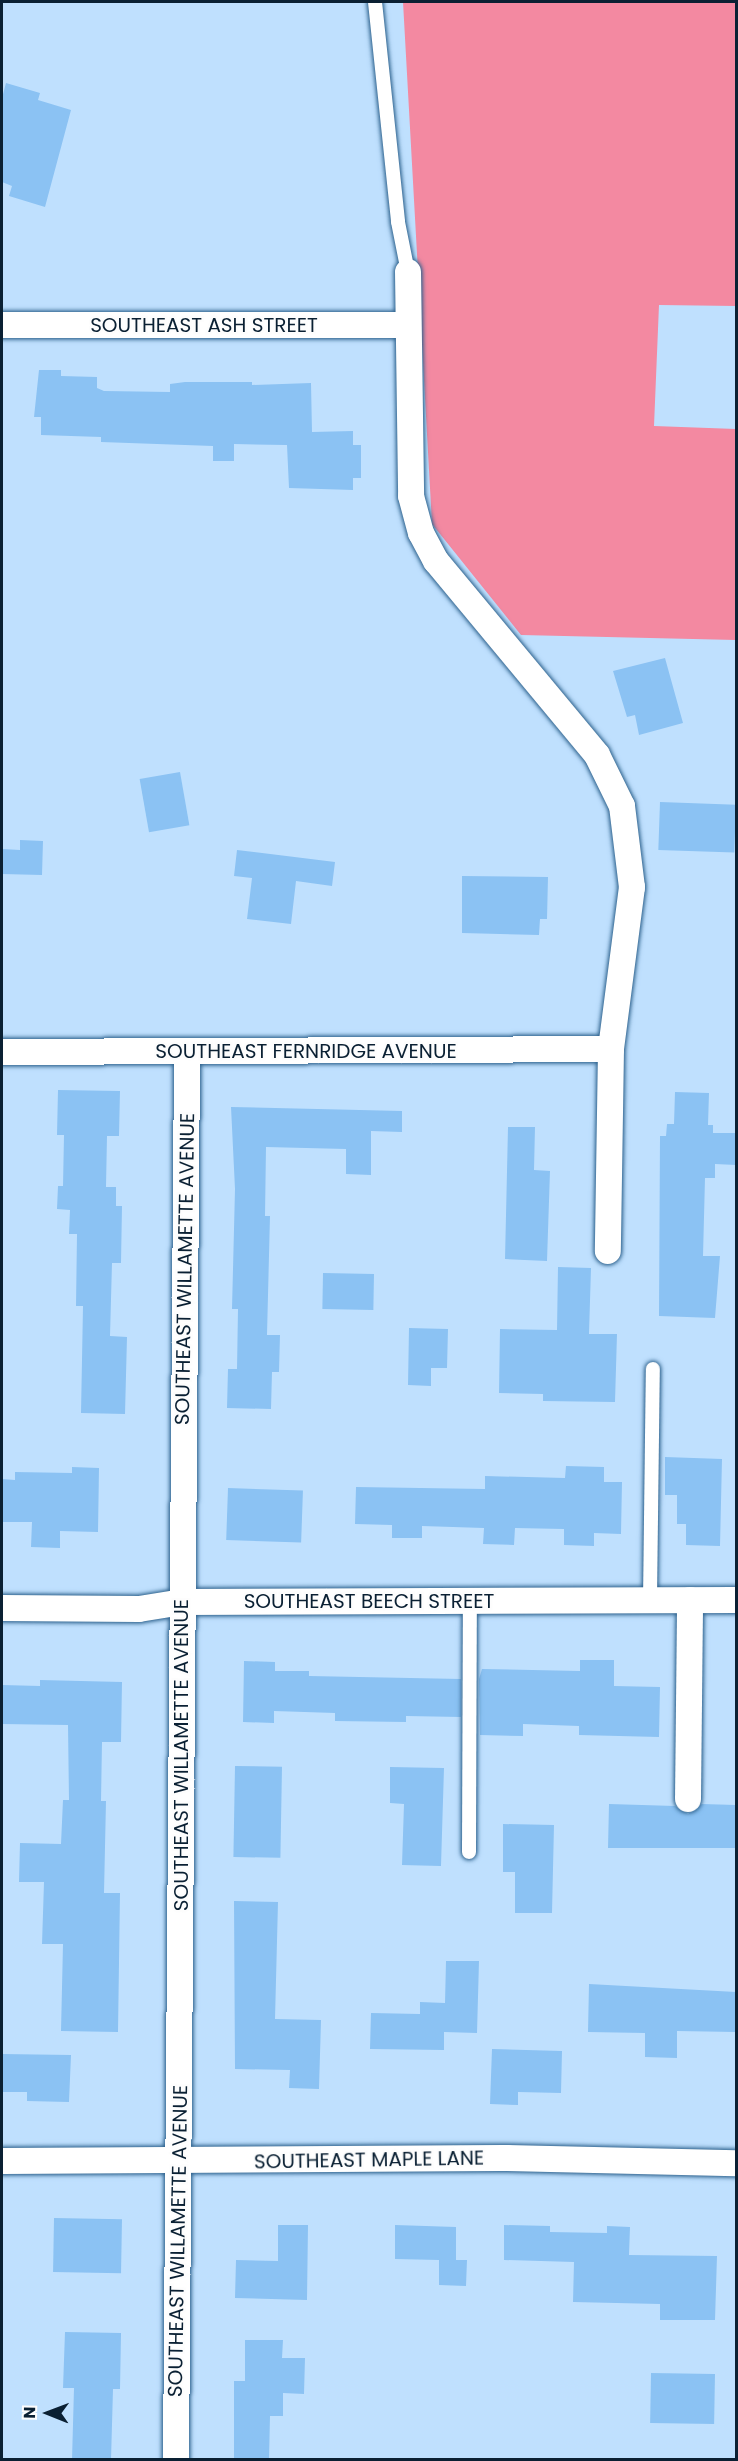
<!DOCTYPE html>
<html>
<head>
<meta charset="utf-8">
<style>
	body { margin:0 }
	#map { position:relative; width:738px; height:2461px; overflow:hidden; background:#bfe0fe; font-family:Poppins,sans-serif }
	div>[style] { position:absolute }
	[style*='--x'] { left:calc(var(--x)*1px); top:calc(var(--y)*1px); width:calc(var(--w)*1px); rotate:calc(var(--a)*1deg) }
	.forest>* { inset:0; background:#f389a1 }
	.building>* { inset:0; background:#8bc2f3; transform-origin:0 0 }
	.roads { filter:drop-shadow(0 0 2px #2c618d) drop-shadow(0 0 2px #2c618d) }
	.service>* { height:14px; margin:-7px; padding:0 7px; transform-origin:7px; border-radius:7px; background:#fff }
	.minor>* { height:26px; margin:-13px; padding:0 13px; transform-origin:13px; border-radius:13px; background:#fff }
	span { translate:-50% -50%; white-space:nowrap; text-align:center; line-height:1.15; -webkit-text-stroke:5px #fdfdfd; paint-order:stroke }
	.street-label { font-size:20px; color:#0a2033 }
	.frame { position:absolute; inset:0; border:3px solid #0a2033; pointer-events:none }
	.north { position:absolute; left:18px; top:2383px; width:60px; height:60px; -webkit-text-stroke:4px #fdfdfd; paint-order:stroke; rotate:271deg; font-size:16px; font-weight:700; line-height:24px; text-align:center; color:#0a2033 }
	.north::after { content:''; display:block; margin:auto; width:21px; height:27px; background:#0a2033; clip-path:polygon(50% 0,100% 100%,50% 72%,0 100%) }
</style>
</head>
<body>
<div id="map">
	<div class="forest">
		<i style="clip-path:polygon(403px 2px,736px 2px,736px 306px,659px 305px,654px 426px,736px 429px,736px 640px,521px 635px,432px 524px)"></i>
	</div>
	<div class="building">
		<i style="clip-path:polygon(6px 83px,40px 93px,38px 100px,71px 110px,45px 207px,9px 196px,12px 186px,2px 182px,2px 98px)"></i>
		<i style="clip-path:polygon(39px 370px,61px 370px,61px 376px,97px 377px,97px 388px,104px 391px,170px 392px,170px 384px,185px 382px,252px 382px,252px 385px,311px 383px,312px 432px,353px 431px,353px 445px,361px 445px,361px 478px,353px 478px,353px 490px,289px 488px,287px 445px,234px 444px,234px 461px,213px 461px,213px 446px,101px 442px,101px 437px,41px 435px,41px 417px,34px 417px)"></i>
		<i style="clip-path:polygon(665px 658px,683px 723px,639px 735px,635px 715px,627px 717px,613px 671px)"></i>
		<i style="left:180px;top:772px;width:54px;height:41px;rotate:80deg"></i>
		<i style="left:660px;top:802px;width:76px;height:48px;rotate:2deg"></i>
		<i style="clip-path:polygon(20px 840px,43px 841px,42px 875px,2px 874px,2px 849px,20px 850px)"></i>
		<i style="clip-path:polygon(237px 850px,335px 862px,332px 886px,296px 881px,291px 924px,247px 919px,252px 878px,234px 876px)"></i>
		<i style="clip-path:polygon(462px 876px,548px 877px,547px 919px,540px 919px,539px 935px,462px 933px)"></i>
		<i style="clip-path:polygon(58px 1090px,120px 1091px,119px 1136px,107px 1136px,106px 1187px,116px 1187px,116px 1206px,122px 1206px,121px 1263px,112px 1263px,110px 1336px,127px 1337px,125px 1414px,81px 1413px,83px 1306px,76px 1306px,77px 1234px,69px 1234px,70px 1210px,57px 1209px,58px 1186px,63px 1186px,64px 1135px,57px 1135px)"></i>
		<i style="clip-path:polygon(675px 1092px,709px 1093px,708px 1125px,713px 1125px,713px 1133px,736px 1133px,736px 1165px,715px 1164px,715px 1178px,705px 1178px,703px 1256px,720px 1256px,715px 1318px,659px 1316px,660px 1136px,666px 1136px,667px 1124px,674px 1124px)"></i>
		<i style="clip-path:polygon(231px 1107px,402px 1111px,402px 1132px,371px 1131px,371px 1175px,346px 1174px,346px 1149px,266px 1147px,265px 1216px,270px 1216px,267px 1335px,280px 1335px,279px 1372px,272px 1372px,271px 1409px,227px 1408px,228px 1369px,237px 1369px,238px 1309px,232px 1309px,235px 1189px)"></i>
		<i style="clip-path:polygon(508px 1127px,535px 1127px,534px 1170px,550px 1171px,547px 1261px,505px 1259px)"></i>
		<i style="clip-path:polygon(558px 1267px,591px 1268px,589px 1334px,617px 1334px,615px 1402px,543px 1401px,543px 1394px,499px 1393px,500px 1329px,557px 1330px)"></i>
		<i style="left:323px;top:1273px;width:51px;height:36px;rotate:1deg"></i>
		<i style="clip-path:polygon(409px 1328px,448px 1329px,447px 1368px,431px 1368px,431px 1386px,408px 1385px)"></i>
		<i style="clip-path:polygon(665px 1457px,722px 1459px,720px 1546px,686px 1545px,686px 1524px,677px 1524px,677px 1495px,665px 1495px)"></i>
		<i style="clip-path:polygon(566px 1466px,604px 1467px,604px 1482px,622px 1482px,621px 1534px,594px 1533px,594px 1546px,564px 1545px,564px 1529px,515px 1528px,514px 1545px,483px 1544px,484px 1528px,422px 1526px,422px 1538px,392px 1538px,392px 1525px,355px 1524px,356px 1487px,485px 1489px,485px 1476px,565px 1478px)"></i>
		<i style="clip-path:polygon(72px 1467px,99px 1468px,98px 1532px,60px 1531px,60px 1548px,31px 1547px,32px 1522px,2px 1522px,2px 1479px,15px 1480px,15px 1472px,72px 1473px)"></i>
		<i style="left:228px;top:1488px;width:75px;height:52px;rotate:2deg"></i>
		<i style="clip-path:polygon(580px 1660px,614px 1660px,614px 1686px,660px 1687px,659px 1737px,579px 1735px,579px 1726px,523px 1724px,523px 1736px,480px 1735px,479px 1679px,482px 1669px,580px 1671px)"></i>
		<i style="clip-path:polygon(244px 1661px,275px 1662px,275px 1671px,309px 1671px,309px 1676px,461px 1679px,461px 1717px,406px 1716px,406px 1722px,335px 1721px,335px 1713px,274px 1711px,274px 1723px,243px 1722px)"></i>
		<i style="clip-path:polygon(40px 1680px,122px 1682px,121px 1742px,102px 1742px,101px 1801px,106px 1801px,104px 1893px,120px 1893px,118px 2032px,61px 2031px,63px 1944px,42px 1944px,44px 1882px,19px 1882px,20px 1843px,61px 1844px,63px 1800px,69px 1800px,68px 1725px,2px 1724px,2px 1685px,40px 1686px)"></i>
		<i style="left:235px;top:1766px;width:47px;height:91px;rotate:1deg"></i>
		<i style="clip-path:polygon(390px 1767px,444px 1768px,441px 1866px,402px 1865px,404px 1804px,390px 1803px)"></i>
		<i style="clip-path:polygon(609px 1804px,675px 1806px,688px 1814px,702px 1804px,736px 1805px,736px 1848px,608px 1848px)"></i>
		<i style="clip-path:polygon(503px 1824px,554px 1825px,552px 1913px,515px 1913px,515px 1872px,503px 1872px)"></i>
		<i style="clip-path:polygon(234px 1901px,278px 1902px,275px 2019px,321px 2020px,319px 2089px,289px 2088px,290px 2070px,235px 2069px)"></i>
		<i style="clip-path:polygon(446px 1961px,479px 1961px,477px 2033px,444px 2032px,444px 2050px,370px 2049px,371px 2013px,420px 2014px,420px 2002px,445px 2003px)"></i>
		<i style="clip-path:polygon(589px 1984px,736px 1992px,736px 2032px,677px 2031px,677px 2058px,645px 2057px,645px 2033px,588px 2032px)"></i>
		<i style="clip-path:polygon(492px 2049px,562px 2051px,561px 2093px,518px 2092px,518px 2105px,490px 2104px)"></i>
		<i style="clip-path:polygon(2px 2054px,71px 2055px,69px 2102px,27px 2101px,27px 2092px,2px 2092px)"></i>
		<i style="left:54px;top:2218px;width:68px;height:54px;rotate:1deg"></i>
		<i style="clip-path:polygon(278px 2225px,308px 2225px,307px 2300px,235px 2298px,236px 2260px,278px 2261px)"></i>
		<i style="clip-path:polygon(395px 2225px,456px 2227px,456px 2260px,467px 2260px,466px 2286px,439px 2285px,439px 2260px,395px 2259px)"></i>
		<i style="clip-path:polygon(504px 2225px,550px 2226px,550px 2232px,607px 2233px,607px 2226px,630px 2227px,629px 2255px,717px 2256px,715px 2320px,660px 2320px,660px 2304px,573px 2302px,574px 2262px,504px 2260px)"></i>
		<i style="clip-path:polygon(65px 2332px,121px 2333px,120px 2389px,113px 2389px,111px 2460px,72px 2460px,74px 2388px,63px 2388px)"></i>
		<i style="clip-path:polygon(245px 2340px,283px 2340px,282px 2358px,305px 2358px,304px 2394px,283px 2393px,283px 2416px,270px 2416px,269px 2460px,234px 2460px,234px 2381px,245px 2381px)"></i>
		<i style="left:651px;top:2373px;width:64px;height:50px;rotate:1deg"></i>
	</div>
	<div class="roads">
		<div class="service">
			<i style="--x:375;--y:2;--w:221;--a:84"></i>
			<i style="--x:398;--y:222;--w:51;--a:78.7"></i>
			<i style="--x:650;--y:1600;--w:231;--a:-89.3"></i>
			<i style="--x:469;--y:1852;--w:251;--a:-89.8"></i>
		</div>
		<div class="minor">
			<i style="--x:408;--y:272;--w:224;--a:89.2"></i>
			<i style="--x:411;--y:496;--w:38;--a:75"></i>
			<i style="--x:421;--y:533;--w:32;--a:62"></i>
			<i style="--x:436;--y:561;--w:252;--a:50.3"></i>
			<i style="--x:597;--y:755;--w:57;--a:63.9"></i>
			<i style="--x:622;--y:806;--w:82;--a:83"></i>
			<i style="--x:632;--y:887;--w:163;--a:97.4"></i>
			<i style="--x:611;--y:1049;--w:202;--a:90.9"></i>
			<i style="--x:2;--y:325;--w:405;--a:0"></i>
			<i style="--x:2;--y:1052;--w:609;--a:-0.28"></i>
			<i style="--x:2;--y:1608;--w:137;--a:0.4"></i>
			<i style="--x:139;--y:1609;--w:44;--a:-9.2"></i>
			<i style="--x:182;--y:1602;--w:554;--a:-0.21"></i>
			<i style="--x:688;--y:1799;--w:199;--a:-89.4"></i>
			<i style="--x:2;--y:2161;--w:505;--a:-0.34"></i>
			<i style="--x:507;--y:2158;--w:229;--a:1.3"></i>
			<i style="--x:176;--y:2460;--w:1409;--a:-89.55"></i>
		</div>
	</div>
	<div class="street-label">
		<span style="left:204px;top:325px">SOUTHEAST ASH STREET</span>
		<span style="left:306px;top:1051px">SOUTHEAST FERNRIDGE AVENUE</span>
		<span style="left:185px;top:1269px;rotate:-89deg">SOUTHEAST WILLAMETTE AVENUE</span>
		<span style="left:369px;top:1601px">SOUTHEAST BEECH STREET</span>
		<span style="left:181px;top:1755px;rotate:-90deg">SOUTHEAST WILLAMETTE AVENUE</span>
		<span style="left:369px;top:2160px;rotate:-1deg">SOUTHEAST MAPLE LANE</span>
		<span style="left:178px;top:2241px;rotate:-89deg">SOUTHEAST WILLAMETTE AVENUE</span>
	</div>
	<div class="frame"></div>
	<div class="north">N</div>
</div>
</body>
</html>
